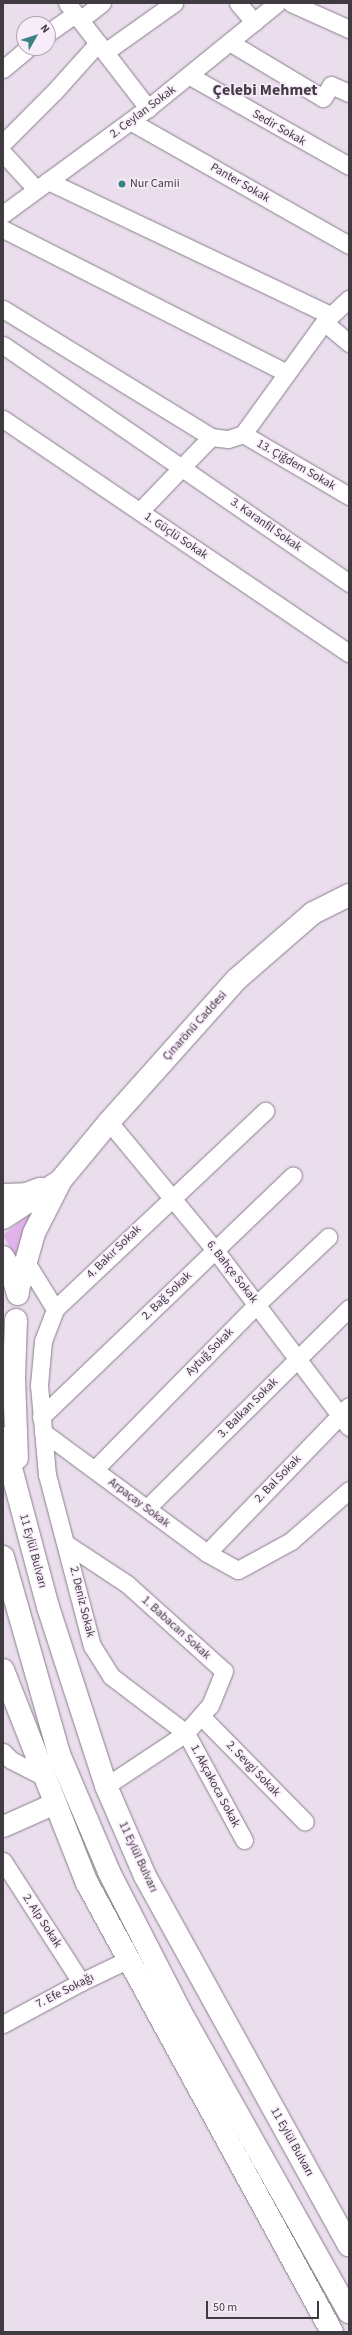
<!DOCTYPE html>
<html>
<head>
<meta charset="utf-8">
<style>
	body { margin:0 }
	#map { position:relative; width:352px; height:2335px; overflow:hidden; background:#eadeed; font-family:"Source Sans 3",sans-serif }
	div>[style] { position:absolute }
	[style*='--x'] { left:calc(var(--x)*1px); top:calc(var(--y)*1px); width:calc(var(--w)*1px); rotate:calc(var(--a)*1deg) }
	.green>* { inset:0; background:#e1b3ea }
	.roads { filter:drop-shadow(0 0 1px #897e8b) drop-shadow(0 0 1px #897e8b) }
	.minor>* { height:17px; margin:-8.5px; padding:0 8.5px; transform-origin:8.5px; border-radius:8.5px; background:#fff }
	.tertiary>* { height:21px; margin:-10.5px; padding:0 10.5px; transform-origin:10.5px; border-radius:10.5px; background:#fff }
	.secondary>* { height:22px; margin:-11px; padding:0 11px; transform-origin:11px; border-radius:11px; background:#fff }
	.primary>* { height:22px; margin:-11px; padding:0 11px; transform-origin:11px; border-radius:11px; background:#fff }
	.dots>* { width:11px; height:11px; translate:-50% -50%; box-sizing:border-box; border:2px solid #f8ebfa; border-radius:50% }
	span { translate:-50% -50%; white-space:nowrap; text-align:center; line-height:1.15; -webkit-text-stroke:3px #f8ebfa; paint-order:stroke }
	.street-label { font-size:12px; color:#403b41 }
	.poi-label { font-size:12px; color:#403b41 }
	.left { translate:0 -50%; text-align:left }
	.district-label { font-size:16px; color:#453b47; font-weight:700 }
	.frame { position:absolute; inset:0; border:4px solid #403b41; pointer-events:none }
	.north { position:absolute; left:16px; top:16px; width:40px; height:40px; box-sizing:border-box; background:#f8ebfa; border:1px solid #aea5b0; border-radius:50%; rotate:51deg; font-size:11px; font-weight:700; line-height:16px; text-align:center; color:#403b41 }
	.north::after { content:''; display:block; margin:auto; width:14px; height:18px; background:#3b8382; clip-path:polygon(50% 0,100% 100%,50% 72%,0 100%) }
	.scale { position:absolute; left:206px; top:2301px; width:113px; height:18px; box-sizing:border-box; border:2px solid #403b41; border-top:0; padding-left:5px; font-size:12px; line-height:14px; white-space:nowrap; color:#403b41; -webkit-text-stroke:3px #f8ebfa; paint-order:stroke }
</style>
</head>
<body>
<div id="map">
	<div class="green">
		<i style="clip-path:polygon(36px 1209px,19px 1264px,3px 1235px)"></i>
	</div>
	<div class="roads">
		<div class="minor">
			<i style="--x:67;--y:3;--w:133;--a:52.4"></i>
			<i style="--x:238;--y:3;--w:25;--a:50"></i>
			<i style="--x:291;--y:3;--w:64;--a:24.1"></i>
			<i style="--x:80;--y:20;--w:28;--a:-38"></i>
			<i style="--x:48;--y:33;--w:33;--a:-35"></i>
			<i style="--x:231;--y:43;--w:107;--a:30.9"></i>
			<i style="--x:323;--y:98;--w:15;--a:-58"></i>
			<i style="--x:331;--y:85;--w:20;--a:24"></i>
			<i style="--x:105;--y:52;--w:85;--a:-35.4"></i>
			<i style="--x:3;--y:69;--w:33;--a:-40"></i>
			<i style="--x:190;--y:76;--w:183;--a:29.5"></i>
			<i style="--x:130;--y:121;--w:252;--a:29.5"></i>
			<i style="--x:3;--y:143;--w:72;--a:-45"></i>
			<i style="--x:54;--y:92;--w:66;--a:-48.1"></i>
			<i style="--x:3;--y:153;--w:49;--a:47.5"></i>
			<i style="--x:48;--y:181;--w:312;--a:25.4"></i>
			<i style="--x:3;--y:214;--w:180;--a:-36.2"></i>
			<i style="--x:148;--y:108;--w:166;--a:-39.1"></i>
			<i style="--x:3;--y:229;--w:318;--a:26.9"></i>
			<i style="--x:3;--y:309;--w:244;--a:31.6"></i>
			<i style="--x:211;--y:437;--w:17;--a:7"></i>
			<i style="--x:228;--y:439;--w:16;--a:-18"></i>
			<i style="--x:243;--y:434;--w:138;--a:-54.1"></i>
			<i style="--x:324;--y:322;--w:34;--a:-43"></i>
			<i style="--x:324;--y:322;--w:33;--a:40"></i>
			<i style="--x:3;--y:345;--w:420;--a:34.5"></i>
			<i style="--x:3;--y:419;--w:418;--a:34.1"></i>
			<i style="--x:243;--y:434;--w:123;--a:30.3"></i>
			<i style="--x:140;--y:511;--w:103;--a:-46.2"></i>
			<i style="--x:109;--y:1122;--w:166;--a:50.4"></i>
			<i style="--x:215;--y:1250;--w:222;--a:52.9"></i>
			<i style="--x:26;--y:1262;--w:55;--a:58.3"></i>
			<i style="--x:41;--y:1417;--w:349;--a:-43.8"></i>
			<i style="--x:43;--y:1432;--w:204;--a:36.4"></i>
			<i style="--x:207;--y:1553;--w:35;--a:29"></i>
			<i style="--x:238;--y:1570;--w:60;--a:-28.7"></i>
			<i style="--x:291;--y:1541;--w:77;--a:-41.3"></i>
			<i style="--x:95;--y:1469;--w:231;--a:-45.5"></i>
			<i style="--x:257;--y:1304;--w:98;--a:-43.3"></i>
			<i style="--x:147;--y:1508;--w:284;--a:-44.7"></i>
			<i style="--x:68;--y:1545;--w:71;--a:33.5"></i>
			<i style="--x:127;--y:1584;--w:130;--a:41.9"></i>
			<i style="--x:224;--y:1671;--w:37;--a:112"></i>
			<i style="--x:210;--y:1705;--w:37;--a:131"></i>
			<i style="--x:186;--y:1733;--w:96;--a:146.5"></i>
			<i style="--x:207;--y:1553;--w:204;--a:-46"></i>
			<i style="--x:201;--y:1716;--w:148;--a:45.5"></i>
			<i style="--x:3;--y:1752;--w:11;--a:45"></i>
			<i style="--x:11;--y:1760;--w:39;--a:27"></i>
			<i style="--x:244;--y:1840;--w:122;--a:-118.5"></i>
			<i style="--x:186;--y:1733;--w:94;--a:-142.8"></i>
			<i style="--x:111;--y:1676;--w:36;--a:-122"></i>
			<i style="--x:92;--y:1646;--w:177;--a:-104.7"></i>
			<i style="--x:47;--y:1475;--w:90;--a:-95.1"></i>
			<i style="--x:39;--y:1385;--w:44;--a:-84.8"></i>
			<i style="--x:43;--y:1341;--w:34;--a:-69"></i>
			<i style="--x:55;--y:1309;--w:289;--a:-43.3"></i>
			<i style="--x:3;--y:1861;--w:144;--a:57.2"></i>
			<i style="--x:3;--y:2024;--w:89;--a:-28.3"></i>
			<i style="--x:81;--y:1982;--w:51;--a:-25.6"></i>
		</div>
		<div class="tertiary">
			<i style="--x:3;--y:1826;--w:57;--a:-23.9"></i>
		</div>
		<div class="secondary">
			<i style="--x:61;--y:1180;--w:75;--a:-50.4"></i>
			<i style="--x:109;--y:1122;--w:192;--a:-48.2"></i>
			<i style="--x:237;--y:979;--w:101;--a:-41"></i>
			<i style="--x:313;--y:913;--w:40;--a:-26.6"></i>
			<i style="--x:3;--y:1670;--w:229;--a:68.5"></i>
			<i style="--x:87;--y:1883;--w:511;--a:61.38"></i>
		</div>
		<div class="primary">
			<i style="--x:3;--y:1195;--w:23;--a:-2"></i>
			<i style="--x:26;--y:1194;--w:15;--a:-20"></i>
			<i style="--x:3;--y:1218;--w:68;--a:-33"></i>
			<i style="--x:3;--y:1257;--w:15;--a:58"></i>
			<i style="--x:11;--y:1270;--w:25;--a:74"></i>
			<i style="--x:18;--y:1290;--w:59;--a:-74.3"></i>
			<i style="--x:34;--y:1233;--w:59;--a:-63"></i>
			<i style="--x:16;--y:1320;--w:58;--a:92"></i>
			<i style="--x:14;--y:1378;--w:80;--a:87.9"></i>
			<i style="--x:3;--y:1438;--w:175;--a:75.1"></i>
			<i style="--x:48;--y:1607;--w:188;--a:72"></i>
			<i style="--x:106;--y:1786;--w:98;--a:66.6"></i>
			<i style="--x:145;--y:1876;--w:422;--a:61.1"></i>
			<i style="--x:3;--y:1557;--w:205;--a:74.1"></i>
			<i style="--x:59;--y:1754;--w:128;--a:67"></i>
			<i style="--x:109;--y:1872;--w:158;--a:62.9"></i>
			<i style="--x:181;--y:2013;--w:343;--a:60.7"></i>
		</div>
	</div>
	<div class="dots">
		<i style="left:122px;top:184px;background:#3b8382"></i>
	</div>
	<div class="street-label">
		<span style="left:143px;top:112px;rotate:-37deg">2. Ceylan Sokak</span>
		<span style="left:279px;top:128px;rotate:30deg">Sedir Sokak</span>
		<span style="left:240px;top:183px;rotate:30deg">Panter Sokak</span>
		<span style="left:296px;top:465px;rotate:30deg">13. Çiğdem Sokak</span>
		<span style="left:266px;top:525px;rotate:35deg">3. Karanfil Sokak</span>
		<span style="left:176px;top:536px;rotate:34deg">1. Güçlü Sokak</span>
		<span style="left:195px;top:1026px;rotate:-48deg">Çınarönü Caddesi</span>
		<span style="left:114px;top:1252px;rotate:-44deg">4. Bakır Sokak</span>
		<span style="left:232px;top:1272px;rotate:52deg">6. Bahçe Sokak</span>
		<span style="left:167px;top:1296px;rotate:-44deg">2. Bağ Sokak</span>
		<span style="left:210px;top:1352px;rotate:-45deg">Aytuğ Sokak</span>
		<span style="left:248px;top:1408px;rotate:-45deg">3. Balkan Sokak</span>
		<span style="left:278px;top:1479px;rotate:-46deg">2. Bal Sokak</span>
		<span style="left:139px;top:1503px;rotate:37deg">Arpaçay Sokak</span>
		<span style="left:33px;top:1551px;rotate:75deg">11 Eylül Bulvarı</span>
		<span style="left:82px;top:1602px;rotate:76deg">2. Deniz Sokak</span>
		<span style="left:176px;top:1628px;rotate:42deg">1. Babacan Sokak</span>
		<span style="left:253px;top:1769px;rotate:46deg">2. Sevgi Sokak</span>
		<span style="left:215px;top:1786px;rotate:62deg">1. Akçakoca Sokak</span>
		<span style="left:138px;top:1857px;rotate:65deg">11 Eylül Bulvarı</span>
		<span style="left:42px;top:1921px;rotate:57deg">2. Alp Sokak</span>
		<span style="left:65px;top:1991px;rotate:-27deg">7. Efe Sokağı</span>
		<span style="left:292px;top:2142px;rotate:61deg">11 Eylül Bulvarı</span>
	</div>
	<div class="poi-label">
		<span class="left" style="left:130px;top:184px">Nur Camii</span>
	</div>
	<div class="district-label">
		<span style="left:265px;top:90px">Çelebi Mehmet</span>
	</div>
	<div class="frame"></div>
	<div class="north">N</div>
	<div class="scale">50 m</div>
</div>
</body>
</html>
